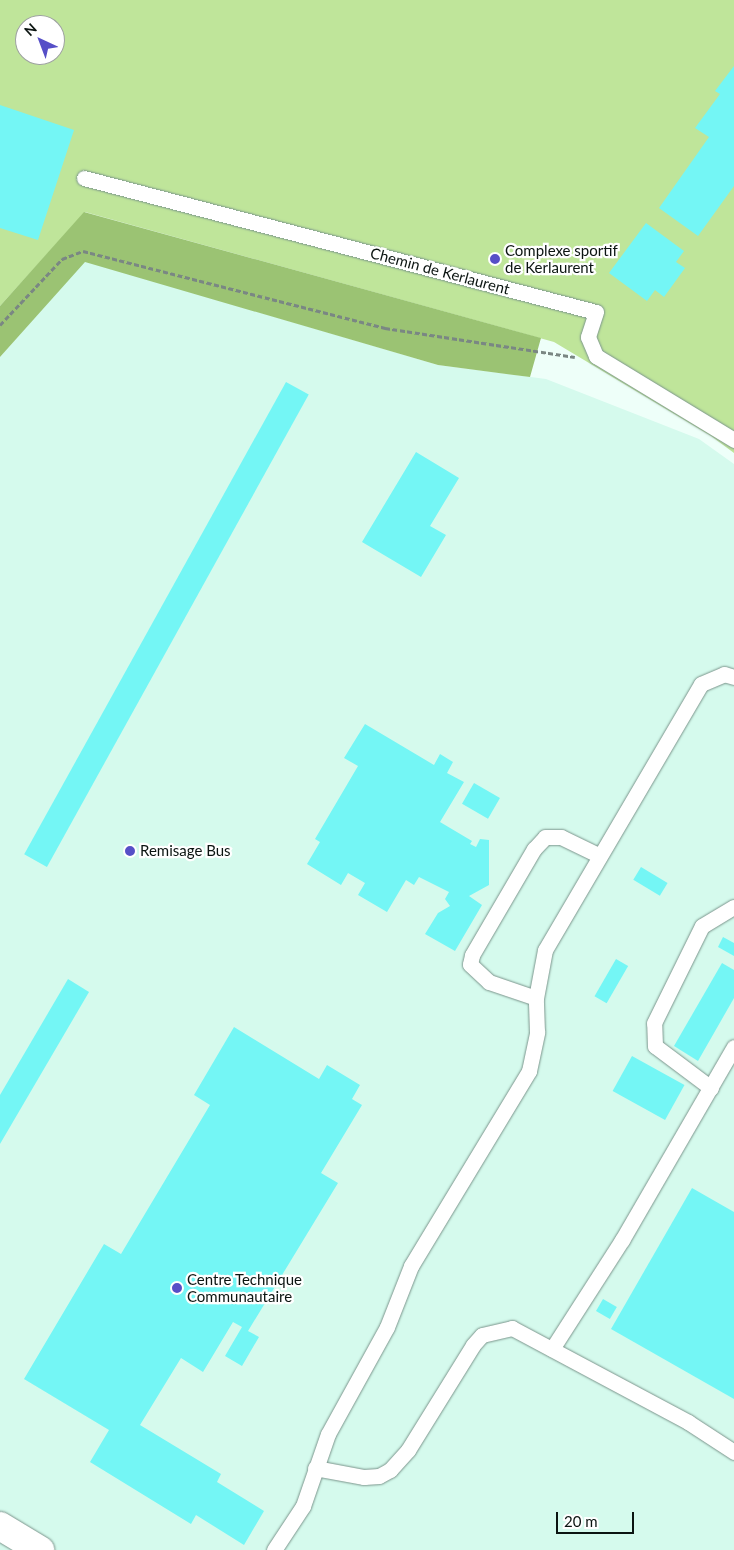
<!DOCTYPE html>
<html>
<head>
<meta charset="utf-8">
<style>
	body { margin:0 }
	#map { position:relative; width:734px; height:1550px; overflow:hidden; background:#eefff9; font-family:Lato,sans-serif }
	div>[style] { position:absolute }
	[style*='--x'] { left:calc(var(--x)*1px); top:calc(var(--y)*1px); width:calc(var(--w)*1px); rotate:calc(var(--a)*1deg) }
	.built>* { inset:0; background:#d5faed }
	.green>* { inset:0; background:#bfe59a }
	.forest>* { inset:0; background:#9bc373 }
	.building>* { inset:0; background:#74f6f5; transform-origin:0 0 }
	.path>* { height:3px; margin-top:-1.5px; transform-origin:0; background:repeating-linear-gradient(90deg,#7a8783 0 5px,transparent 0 7.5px) }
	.roads { filter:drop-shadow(0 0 1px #7b958c) drop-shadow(0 0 1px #7b958c) }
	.service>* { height:15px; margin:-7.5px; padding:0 7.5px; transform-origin:7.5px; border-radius:7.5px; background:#fff }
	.minor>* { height:28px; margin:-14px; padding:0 14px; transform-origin:14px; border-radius:14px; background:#fff }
	.dots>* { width:14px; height:14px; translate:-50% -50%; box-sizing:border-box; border:2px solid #fff; border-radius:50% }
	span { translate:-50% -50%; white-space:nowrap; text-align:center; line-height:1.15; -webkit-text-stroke:4.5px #fff; paint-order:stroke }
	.poi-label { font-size:15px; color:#0b1411 }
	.left { translate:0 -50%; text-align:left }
	.street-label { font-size:15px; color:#0b1411 }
	.north { position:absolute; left:15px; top:15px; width:50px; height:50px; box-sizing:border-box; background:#fff; border:1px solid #9da1a0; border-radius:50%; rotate:317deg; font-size:14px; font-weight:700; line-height:20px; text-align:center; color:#0b1411 }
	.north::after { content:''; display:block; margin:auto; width:18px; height:22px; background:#564fc7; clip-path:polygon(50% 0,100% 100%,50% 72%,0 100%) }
	.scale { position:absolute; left:556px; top:1512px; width:78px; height:22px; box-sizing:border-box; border:2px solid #0b1411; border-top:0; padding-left:6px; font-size:15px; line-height:18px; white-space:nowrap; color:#0b1411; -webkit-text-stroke:4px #fff; paint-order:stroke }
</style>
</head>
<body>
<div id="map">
	<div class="built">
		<i style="clip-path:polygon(85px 261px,438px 365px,546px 379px,699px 439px,734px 464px,734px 1550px,0 1550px,0 357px)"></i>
	</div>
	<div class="green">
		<i style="clip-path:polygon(evenodd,0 0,734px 0,734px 453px,711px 436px,554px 342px,85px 212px,0 306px,0 0,25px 25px,55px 25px,55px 55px,25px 55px,25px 25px)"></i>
	</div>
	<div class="forest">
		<i style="clip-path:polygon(84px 212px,541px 338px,530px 377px,438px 365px,85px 262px,0 357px,0 306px)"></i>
	</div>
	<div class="building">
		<i style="clip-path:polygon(734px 66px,734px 186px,698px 236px,659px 208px,709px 137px,695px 128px,720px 94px,715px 91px)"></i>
		<i style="clip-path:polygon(0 105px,74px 130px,38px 240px,0 228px)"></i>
		<i style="clip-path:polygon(646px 223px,684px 251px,676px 262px,685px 268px,664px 297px,655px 290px,647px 301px,609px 273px)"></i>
		<i style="left:286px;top:382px;width:26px;height:540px;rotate:29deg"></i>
		<i style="clip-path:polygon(416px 452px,459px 478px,430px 526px,446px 535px,421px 577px,362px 542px)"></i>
		<i style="clip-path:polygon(365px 724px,434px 765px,440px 754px,453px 762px,447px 773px,464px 782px,440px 822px,472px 841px,470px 844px,476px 847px,480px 839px,489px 840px,489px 885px,469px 896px,482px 905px,455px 951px,425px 934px,438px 913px,450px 906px,445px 899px,449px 892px,419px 877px,414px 885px,406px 880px,387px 912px,358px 895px,365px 883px,348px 873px,341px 885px,307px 864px,320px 842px,315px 839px,358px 766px,344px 758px)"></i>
		<i style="left:474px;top:783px;width:30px;height:24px;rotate:30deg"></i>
		<i style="left:641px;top:867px;width:31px;height:15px;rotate:31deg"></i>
		<i style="clip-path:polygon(723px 937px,734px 943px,734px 956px,718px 947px)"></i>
		<i style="left:616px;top:959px;width:14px;height:43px;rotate:30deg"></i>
		<i style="clip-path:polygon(722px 963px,734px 970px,734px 998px,698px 1061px,674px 1046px)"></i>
		<i style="clip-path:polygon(68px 979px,89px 992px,0 1144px,0 1095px)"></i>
		<i style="clip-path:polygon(234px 1027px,319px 1079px,327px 1065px,360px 1085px,352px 1099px,362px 1105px,321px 1173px,338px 1183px,248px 1331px,259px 1337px,242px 1366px,225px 1356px,242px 1327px,233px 1322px,203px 1372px,181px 1358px,140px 1425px,221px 1474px,217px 1482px,264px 1511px,244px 1545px,196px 1515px,191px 1524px,90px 1462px,109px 1430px,24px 1379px,104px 1244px,121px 1254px,210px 1105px,194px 1095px)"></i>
		<i style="left:632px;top:1056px;width:60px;height:40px;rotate:29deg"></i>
		<i style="clip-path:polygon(692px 1188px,734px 1212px,734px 1399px,611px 1329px)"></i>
		<i style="left:603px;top:1299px;width:16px;height:14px;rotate:30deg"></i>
	</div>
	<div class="path">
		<i style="--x:0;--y:325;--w:91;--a:-46.8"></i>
		<i style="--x:62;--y:259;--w:22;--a:-21"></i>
		<i style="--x:83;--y:251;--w:312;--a:14.3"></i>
		<i style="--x:385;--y:328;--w:192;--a:8.7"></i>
	</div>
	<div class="roads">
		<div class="service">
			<i style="--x:84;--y:178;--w:529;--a:14.67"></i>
			<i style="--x:596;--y:312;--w:26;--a:108"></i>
			<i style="--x:588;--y:337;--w:21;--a:67"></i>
			<i style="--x:596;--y:356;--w:162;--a:31.3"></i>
			<i style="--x:536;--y:998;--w:50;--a:-161.2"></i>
			<i style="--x:489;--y:982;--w:26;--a:-137"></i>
			<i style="--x:470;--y:964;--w:9;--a:-77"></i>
			<i style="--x:472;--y:955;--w:123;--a:-59.7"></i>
			<i style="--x:534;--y:849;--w:16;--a:-47"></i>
			<i style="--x:545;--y:837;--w:16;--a:0"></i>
			<i style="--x:561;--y:837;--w:43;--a:26"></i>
			<i style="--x:711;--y:1088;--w:70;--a:-143.1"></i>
			<i style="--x:655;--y:1046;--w:23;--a:-92"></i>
			<i style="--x:654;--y:1023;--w:108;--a:-63.7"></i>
			<i style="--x:702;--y:926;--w:37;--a:-31"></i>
			<i style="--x:552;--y:1349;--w:130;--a:-57.3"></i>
			<i style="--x:622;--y:1240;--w:223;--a:-59.9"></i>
			<i style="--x:315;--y:1468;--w:50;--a:10.4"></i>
			<i style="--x:364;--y:1477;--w:15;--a:-4"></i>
			<i style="--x:379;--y:1476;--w:13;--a:-29"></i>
			<i style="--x:390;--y:1470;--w:27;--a:-48"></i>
			<i style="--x:408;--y:1450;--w:123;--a:-58.2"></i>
			<i style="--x:473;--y:1345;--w:13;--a:-48"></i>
			<i style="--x:482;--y:1335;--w:31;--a:-13"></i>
			<i style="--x:512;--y:1328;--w:200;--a:28.1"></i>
			<i style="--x:688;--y:1422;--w:55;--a:33.1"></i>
			<i style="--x:274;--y:1550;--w:53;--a:-56.6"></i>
			<i style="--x:303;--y:1506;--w:76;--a:-70.9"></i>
			<i style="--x:328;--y:1434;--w:122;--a:-61.1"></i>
			<i style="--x:387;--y:1327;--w:66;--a:-68.5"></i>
			<i style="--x:411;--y:1266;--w:228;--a:-58.8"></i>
			<i style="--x:529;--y:1071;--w:40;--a:-78"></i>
			<i style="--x:537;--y:1032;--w:34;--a:-92"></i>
			<i style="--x:536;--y:998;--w:49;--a:-79.4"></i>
			<i style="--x:545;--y:950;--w:308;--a:-59.6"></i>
			<i style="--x:701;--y:684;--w:25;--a:-23"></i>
			<i style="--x:724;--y:674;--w:10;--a:17"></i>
		</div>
		<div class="minor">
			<i style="--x:0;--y:1526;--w:47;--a:31"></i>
		</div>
	</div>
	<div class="dots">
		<i style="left:495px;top:259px;background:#564fc7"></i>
		<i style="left:130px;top:851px;background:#564fc7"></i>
		<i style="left:177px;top:1288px;background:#564fc7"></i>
	</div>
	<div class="poi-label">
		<span class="left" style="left:505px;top:259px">Complexe sportif<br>de Kerlaurent</span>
		<span class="left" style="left:140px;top:851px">Remisage Bus</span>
		<span class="left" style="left:187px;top:1288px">Centre Technique<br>Communautaire</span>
	</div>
	<div class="street-label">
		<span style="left:440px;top:271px;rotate:15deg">Chemin de Kerlaurent</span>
	</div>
	<div class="north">N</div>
	<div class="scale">20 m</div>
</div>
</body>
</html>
